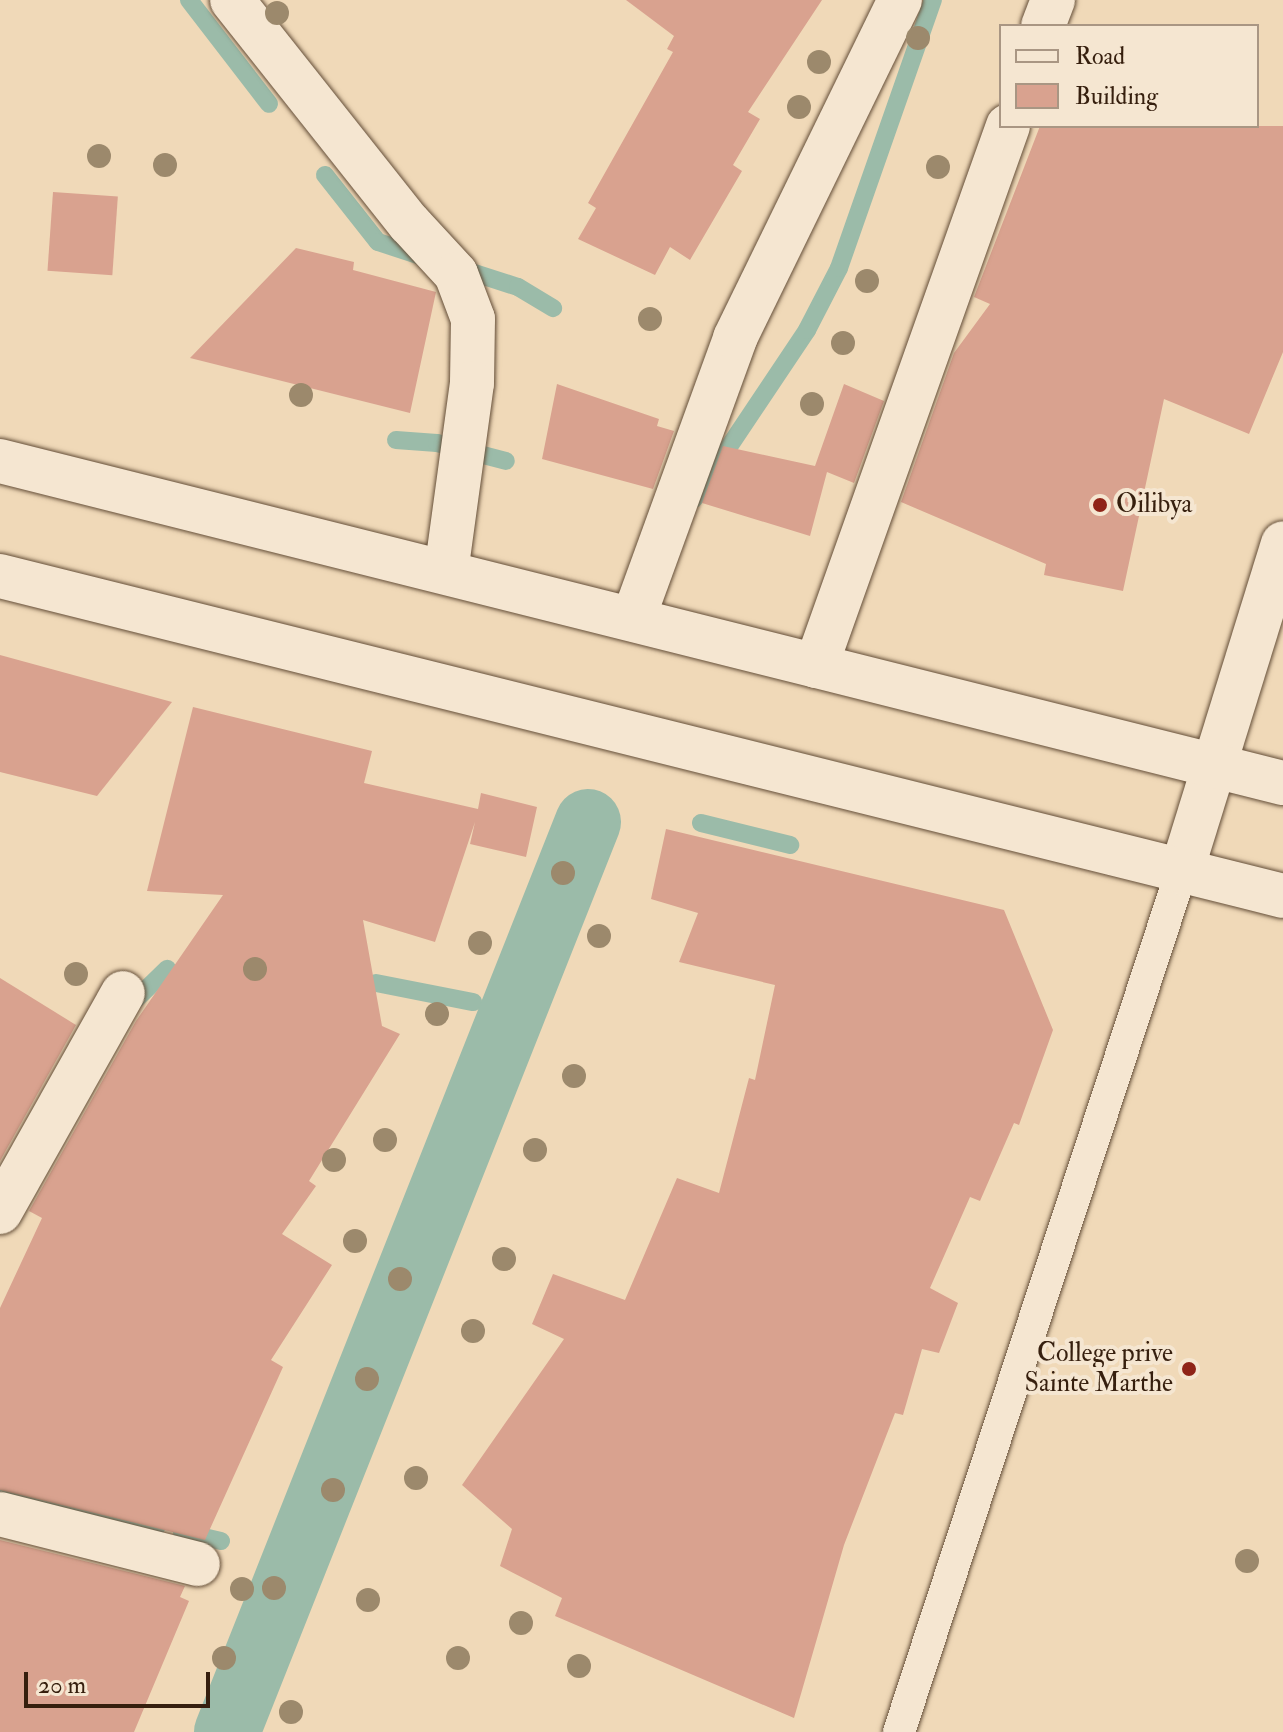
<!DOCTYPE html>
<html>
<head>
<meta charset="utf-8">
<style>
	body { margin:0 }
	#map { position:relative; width:1283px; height:1732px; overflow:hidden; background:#f0d9b8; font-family:"IM FELL Double Pica",serif }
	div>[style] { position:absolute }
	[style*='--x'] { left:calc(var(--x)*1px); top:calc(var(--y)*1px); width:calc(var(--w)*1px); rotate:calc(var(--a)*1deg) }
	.stream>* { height:18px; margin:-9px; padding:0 9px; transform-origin:9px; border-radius:9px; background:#9bbba9 }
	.canal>* { height:66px; margin:-33px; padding:0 33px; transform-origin:33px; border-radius:33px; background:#9bbba9 }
	.building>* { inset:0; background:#d9a28f; transform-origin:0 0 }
	.roads { filter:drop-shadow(0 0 2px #644e38) drop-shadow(0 0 2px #644e38) }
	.service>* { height:32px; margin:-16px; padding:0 16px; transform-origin:16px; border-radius:16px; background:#f5e6d1 }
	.minor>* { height:44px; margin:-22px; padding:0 22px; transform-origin:22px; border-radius:22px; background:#f5e6d1 }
	.secondary>* { height:44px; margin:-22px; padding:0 22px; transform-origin:22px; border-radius:22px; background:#f5e6d1 }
	.trees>* { width:24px; height:24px; margin:-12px; border-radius:50%; background:#9c896c }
	.dots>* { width:22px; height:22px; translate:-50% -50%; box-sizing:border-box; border:4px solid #f5e6d1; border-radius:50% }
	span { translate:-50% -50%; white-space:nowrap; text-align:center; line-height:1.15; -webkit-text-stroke:8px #f5e6d1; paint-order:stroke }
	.poi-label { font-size:26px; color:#361f0e }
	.left { translate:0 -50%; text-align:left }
	.right { translate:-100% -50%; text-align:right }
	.legend { position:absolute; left:999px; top:24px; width:260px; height:104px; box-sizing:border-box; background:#f5e6d1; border:2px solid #a99683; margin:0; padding:10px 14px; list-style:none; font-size:24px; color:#361f0e }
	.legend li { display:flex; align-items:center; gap:16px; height:40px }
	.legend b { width:40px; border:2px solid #a99683 }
	.scale { position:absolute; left:24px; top:1672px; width:186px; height:36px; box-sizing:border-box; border:4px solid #361f0e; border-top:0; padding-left:10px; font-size:24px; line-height:28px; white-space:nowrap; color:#361f0e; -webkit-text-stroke:6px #f5e6d1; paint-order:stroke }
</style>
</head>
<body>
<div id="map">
	<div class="stream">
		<i style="--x:189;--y:0;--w:131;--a:52.4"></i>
		<i style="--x:325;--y:175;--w:85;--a:51.7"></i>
		<i style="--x:378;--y:242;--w:52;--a:18.1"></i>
		<i style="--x:459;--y:268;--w:62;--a:17.9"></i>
		<i style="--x:518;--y:287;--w:41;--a:31"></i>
		<i style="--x:396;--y:440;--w:41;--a:4.2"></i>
		<i style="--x:437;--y:443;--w:71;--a:14.6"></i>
		<i style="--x:694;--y:499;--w:203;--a:-56.2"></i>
		<i style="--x:807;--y:330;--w:70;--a:-62.7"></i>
		<i style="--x:839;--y:268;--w:284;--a:-70.7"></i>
		<i style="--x:701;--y:823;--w:92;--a:13.9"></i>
		<i style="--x:376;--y:983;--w:99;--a:11.1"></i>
		<i style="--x:130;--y:1005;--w:52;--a:-44.2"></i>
		<i style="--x:0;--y:1489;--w:161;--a:13.7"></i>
		<i style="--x:182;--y:1532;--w:40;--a:13"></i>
	</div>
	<div class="canal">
		<i style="--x:227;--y:1732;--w:979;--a:-68.36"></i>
	</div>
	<div class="building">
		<i style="clip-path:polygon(626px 0,822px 0,748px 112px,760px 119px,733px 165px,742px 171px,690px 260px,670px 247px,655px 275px,578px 239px,596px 208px,588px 203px,673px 52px,667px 49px,674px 36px)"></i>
		<i style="clip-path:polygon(1040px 126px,1283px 126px,1283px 352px,1249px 434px,1164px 399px,1123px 591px,1044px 575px,1046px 564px,901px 502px,954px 353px,990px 304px,974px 297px)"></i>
		<i style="left:53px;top:192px;width:65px;height:79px;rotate:4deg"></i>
		<i style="clip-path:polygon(296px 248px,354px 262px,353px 270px,436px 292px,410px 413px,190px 358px)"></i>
		<i style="clip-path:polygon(557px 384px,659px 419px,657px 426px,674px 431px,653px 489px,542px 459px)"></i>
		<i style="clip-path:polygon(844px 384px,884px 401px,854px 483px,827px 472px,810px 536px,702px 503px,723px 446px,815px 466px)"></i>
		<i style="clip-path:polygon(0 655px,172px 702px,97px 796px,0 772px)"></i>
		<i style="clip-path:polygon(193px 707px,372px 751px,364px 783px,478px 809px,481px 793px,537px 807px,526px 857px,470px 844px,475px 822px,435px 942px,363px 920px,382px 1026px,400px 1034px,309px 1181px,316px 1186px,282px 1234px,332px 1265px,271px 1360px,283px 1367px,205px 1540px,0 1490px,0 1308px,42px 1218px,29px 1211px,136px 1021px,223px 895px,147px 891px)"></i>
		<i style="clip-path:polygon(666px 829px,1004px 910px,1053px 1030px,1019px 1125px,1014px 1123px,980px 1201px,970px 1197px,930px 1288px,958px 1303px,939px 1353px,922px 1349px,903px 1415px,895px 1413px,844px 1545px,794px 1718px,555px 1616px,562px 1598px,500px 1566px,512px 1529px,462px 1485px,564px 1339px,532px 1324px,553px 1274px,625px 1300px,677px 1178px,719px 1193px,749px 1078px,755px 1080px,775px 985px,679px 962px,698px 913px,651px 899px)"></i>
		<i style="clip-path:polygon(0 978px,76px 1025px,0 1161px)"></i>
		<i style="clip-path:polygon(0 1540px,185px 1586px,180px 1597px,189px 1601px,134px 1732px,0 1732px)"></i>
	</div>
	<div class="roads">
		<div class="service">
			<i style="--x:899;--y:1732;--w:904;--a:-71.83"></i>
		</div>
		<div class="minor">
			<i style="--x:232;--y:0;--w:285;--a:51.6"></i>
			<i style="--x:409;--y:223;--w:69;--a:47.3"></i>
			<i style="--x:456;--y:274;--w:48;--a:69.3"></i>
			<i style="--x:473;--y:319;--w:64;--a:90.9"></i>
			<i style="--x:472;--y:383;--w:191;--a:97.8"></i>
			<i style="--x:1043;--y:26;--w:28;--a:-69"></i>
			<i style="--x:633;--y:619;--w:299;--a:-70"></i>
			<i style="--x:735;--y:338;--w:376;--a:-64"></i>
			<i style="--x:816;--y:666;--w:573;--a:-70.43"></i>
			<i style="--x:1181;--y:873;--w:345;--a:-72.8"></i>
			<i style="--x:0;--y:1212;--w:251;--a:-60.7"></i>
			<i style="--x:0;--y:1514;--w:204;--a:14.2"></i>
		</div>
		<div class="secondary">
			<i style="--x:0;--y:461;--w:1323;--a:14.09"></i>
			<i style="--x:0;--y:576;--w:1322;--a:14"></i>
		</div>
	</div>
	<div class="trees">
		<i style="left:277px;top:13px"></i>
		<i style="left:918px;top:38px"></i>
		<i style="left:819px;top:62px"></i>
		<i style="left:799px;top:107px"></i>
		<i style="left:99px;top:156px"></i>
		<i style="left:165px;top:165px"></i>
		<i style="left:938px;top:167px"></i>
		<i style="left:867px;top:281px"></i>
		<i style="left:650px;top:319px"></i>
		<i style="left:843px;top:343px"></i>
		<i style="left:301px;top:395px"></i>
		<i style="left:812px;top:404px"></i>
		<i style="left:563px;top:873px"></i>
		<i style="left:599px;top:936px"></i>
		<i style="left:480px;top:943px"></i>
		<i style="left:255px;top:969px"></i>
		<i style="left:76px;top:974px"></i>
		<i style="left:437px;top:1014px"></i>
		<i style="left:574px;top:1076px"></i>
		<i style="left:385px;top:1140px"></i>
		<i style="left:535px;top:1150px"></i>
		<i style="left:334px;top:1160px"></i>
		<i style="left:355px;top:1241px"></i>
		<i style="left:504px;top:1259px"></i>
		<i style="left:400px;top:1279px"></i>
		<i style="left:473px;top:1331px"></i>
		<i style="left:367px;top:1379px"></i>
		<i style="left:416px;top:1478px"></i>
		<i style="left:333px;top:1490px"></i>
		<i style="left:1247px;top:1561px"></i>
		<i style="left:274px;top:1588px"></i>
		<i style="left:242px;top:1589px"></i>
		<i style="left:368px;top:1600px"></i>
		<i style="left:521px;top:1623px"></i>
		<i style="left:224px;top:1658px"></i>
		<i style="left:458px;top:1658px"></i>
		<i style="left:579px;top:1666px"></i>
		<i style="left:291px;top:1712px"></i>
	</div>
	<div class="dots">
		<i style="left:1100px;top:505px;background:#8f2418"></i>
		<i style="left:1189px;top:1369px;background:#8f2418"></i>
	</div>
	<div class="poi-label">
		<span class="left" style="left:1116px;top:505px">Oilibya</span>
		<span class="right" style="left:1173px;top:1369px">College prive<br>Sainte Marthe</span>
	</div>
	<ul class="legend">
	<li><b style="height:10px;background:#f5e6d1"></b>Road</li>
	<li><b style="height:22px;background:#d9a28f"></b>Building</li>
	</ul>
	<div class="scale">20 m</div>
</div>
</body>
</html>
